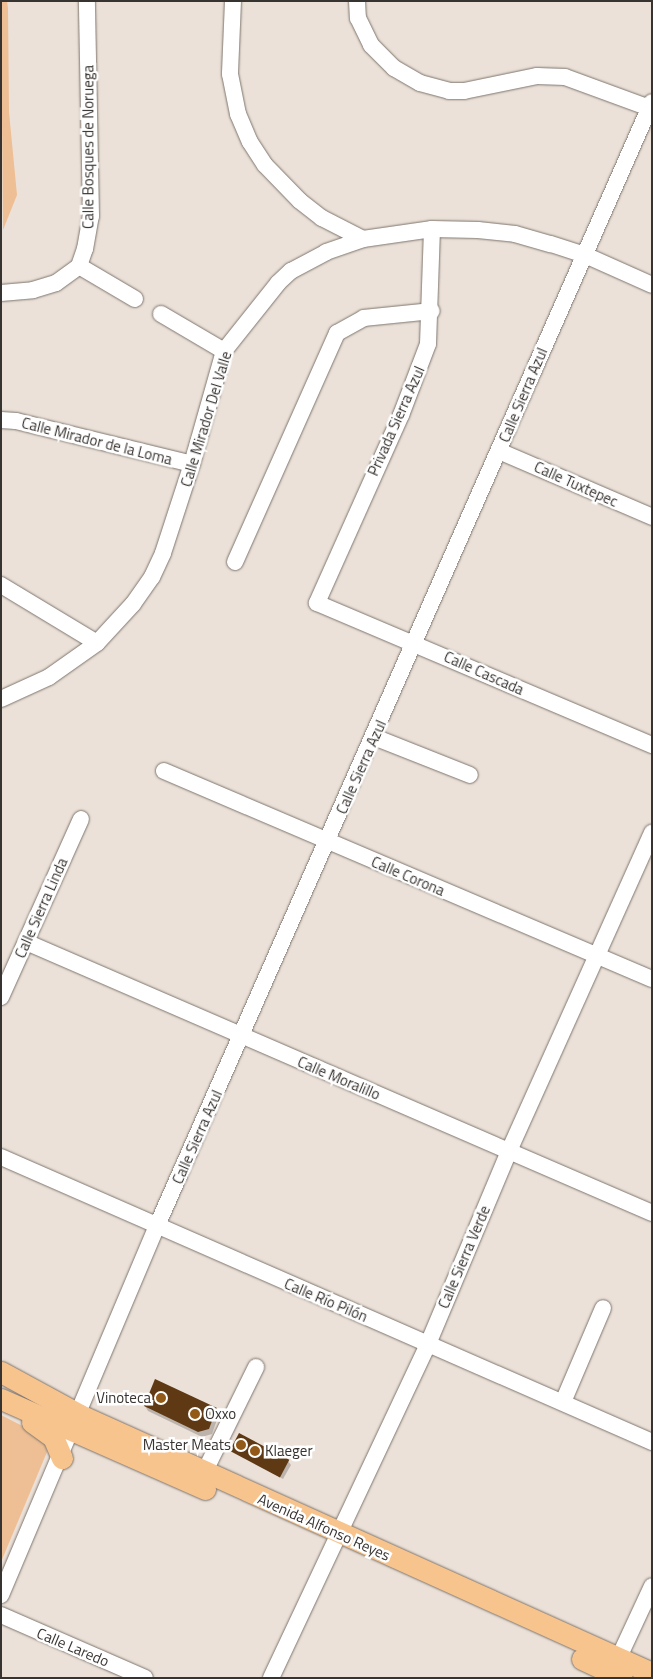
<!DOCTYPE html>
<html>
<head>
<meta charset="utf-8">
<style>
	body { margin:0 }
	#map { position:relative; width:653px; height:1679px; overflow:hidden; background:#ebe1d8; font-family:"Titillium Web",sans-serif }
	div>[style] { position:absolute }
	[style*='--x'] { left:calc(var(--x)*1px); top:calc(var(--y)*1px); width:calc(var(--w)*1px); rotate:calc(var(--a)*1deg) }
	.green>* { inset:0; background:#eebf94 }
	.shadow>* { inset:0; background:#0003 }
	.building>* { inset:0; background:#5e3913; transform-origin:0 0 }
	.roads { filter:drop-shadow(0 0 1px #7e756e) drop-shadow(0 0 1px #7e756e) }
	.minor>* { height:16px; margin:-8px; padding:0 8px; transform-origin:8px; border-radius:8px; background:#fff }
	.major>* { height:21px; margin:-10.5px; padding:0 10.5px; transform-origin:10.5px; border-radius:10.5px; background:#f7c48e }
	.dots>* { width:14px; height:14px; translate:-50% -50%; box-sizing:border-box; border:2px solid #fff; border-radius:50% }
	span { translate:-50% -50%; white-space:nowrap; text-align:center; line-height:1.15; -webkit-text-stroke:5px #fff; paint-order:stroke }
	.street-label { font-size:15px; color:#373330 }
	.poi-label { font-size:15px; color:#373330 }
	.right { translate:-100% -50%; text-align:right }
	.left { translate:0 -50%; text-align:left }
	.frame { position:absolute; inset:0; border:2px solid #373330; pointer-events:none }
</style>
</head>
<body>
<div id="map">
	<div class="green">
		<i style="clip-path:polygon(1px 1px,7px 1px,8px 8px,9px 112px,17px 195px,3px 230px)"></i>
		<i style="clip-path:polygon(1px 1415px,40px 1435px,46px 1443px,47px 1452px,1px 1562px)"></i>
	</div>
	<div class="shadow">
		<i style="clip-path:polygon(145px 1406px,216px 1409px,219px 1414px,212px 1434px,202px 1437px,148px 1411px)"></i>
		<i style="clip-path:polygon(232px 1450px,288px 1461px,291px 1465px,283px 1479px)"></i>
	</div>
	<div class="building">
		<i style="clip-path:polygon(155px 1379px,217px 1408px,209px 1429px,198px 1432px,144px 1406px)"></i>
		<i style="left:239px;top:1433px;width:57px;height:20px;rotate:28deg"></i>
	</div>
	<div class="roads">
		<div class="minor">
			<i style="--x:233;--y:1;--w:73;--a:92.4"></i>
			<i style="--x:230;--y:74;--w:41;--a:78.7"></i>
			<i style="--x:238;--y:114;--w:30;--a:67"></i>
			<i style="--x:250;--y:142;--w:27;--a:57"></i>
			<i style="--x:265;--y:165;--w:50;--a:45.8"></i>
			<i style="--x:300;--y:201;--w:28;--a:38"></i>
			<i style="--x:322;--y:218;--w:46;--a:27.1"></i>
			<i style="--x:357;--y:1;--w:17;--a:87"></i>
			<i style="--x:358;--y:18;--w:30;--a:64"></i>
			<i style="--x:371;--y:45;--w:33;--a:45"></i>
			<i style="--x:394;--y:68;--w:30;--a:30"></i>
			<i style="--x:420;--y:83;--w:30;--a:15"></i>
			<i style="--x:449;--y:91;--w:15;--a:0"></i>
			<i style="--x:464;--y:91;--w:75;--a:-11.6"></i>
			<i style="--x:537;--y:76;--w:28;--a:2"></i>
			<i style="--x:565;--y:77;--w:93;--a:20.2"></i>
			<i style="--x:432;--y:229;--w:115;--a:92"></i>
			<i style="--x:428;--y:344;--w:76;--a:110.8"></i>
			<i style="--x:401;--y:415;--w:206;--a:114.1"></i>
			<i style="--x:317;--y:603;--w:364;--a:23"></i>
			<i style="--x:79;--y:266;--w:65;--a:30.5"></i>
			<i style="--x:1;--y:293;--w:32;--a:-5"></i>
			<i style="--x:33;--y:290;--w:24;--a:-17"></i>
			<i style="--x:56;--y:283;--w:29;--a:-36"></i>
			<i style="--x:79;--y:266;--w:18;--a:-71"></i>
			<i style="--x:85;--y:249;--w:34;--a:-80"></i>
			<i style="--x:91;--y:216;--w:215;--a:-91.1"></i>
			<i style="--x:161;--y:314;--w:73;--a:30.4"></i>
			<i style="--x:1;--y:420;--w:15;--a:4"></i>
			<i style="--x:16;--y:421;--w:181;--a:13.7"></i>
			<i style="--x:499;--y:451;--w:167;--a:23.3"></i>
			<i style="--x:235;--y:562;--w:251;--a:-66"></i>
			<i style="--x:337;--y:333;--w:31;--a:-29"></i>
			<i style="--x:364;--y:318;--w:68;--a:-5.9"></i>
			<i style="--x:1;--y:585;--w:112;--a:31.1"></i>
			<i style="--x:1;--y:699;--w:53;--a:-24.6"></i>
			<i style="--x:49;--y:677;--w:59;--a:-35.3"></i>
			<i style="--x:97;--y:643;--w:53;--a:-47.3"></i>
			<i style="--x:133;--y:604;--w:33;--a:-55"></i>
			<i style="--x:152;--y:577;--w:26;--a:-65"></i>
			<i style="--x:163;--y:553;--w:94;--a:-72"></i>
			<i style="--x:192;--y:464;--w:117;--a:-74.2"></i>
			<i style="--x:224;--y:351;--w:87;--a:-51.5"></i>
			<i style="--x:278;--y:283;--w:18;--a:-43"></i>
			<i style="--x:291;--y:271;--w:40;--a:-28"></i>
			<i style="--x:326;--y:252;--w:39;--a:-19"></i>
			<i style="--x:363;--y:239;--w:70;--a:-8.2"></i>
			<i style="--x:432;--y:229;--w:46;--a:1.2"></i>
			<i style="--x:478;--y:230;--w:37;--a:6"></i>
			<i style="--x:515;--y:234;--w:37;--a:16"></i>
			<i style="--x:551;--y:244;--w:36;--a:18"></i>
			<i style="--x:585;--y:255;--w:73;--a:24.1"></i>
			<i style="--x:374;--y:737;--w:103;--a:21.6"></i>
			<i style="--x:164;--y:771;--w:530;--a:23.09"></i>
			<i style="--x:26;--y:942;--w:682;--a:23.41"></i>
			<i style="--x:1;--y:997;--w:195;--a:-65.8"></i>
			<i style="--x:1;--y:1157;--w:711;--a:23.64"></i>
			<i style="--x:563;--y:1402;--w:102;--a:-66.9"></i>
			<i style="--x:200;--y:1481;--w:127;--a:-63.8"></i>
			<i style="--x:1;--y:1595;--w:398;--a:-67.1"></i>
			<i style="--x:156;--y:1228;--w:1230;--a:-66.23"></i>
			<i style="--x:1;--y:1615;--w:157;--a:23.6"></i>
			<i style="--x:614;--y:1668;--w:90;--a:-65.1"></i>
			<i style="--x:271;--y:1678;--w:369;--a:-64.8"></i>
			<i style="--x:428;--y:1344;--w:209;--a:-67.2"></i>
			<i style="--x:509;--y:1151;--w:349;--a:-65.8"></i>
		</div>
		<div class="major">
			<i style="--x:1;--y:1372;--w:90;--a:28.6"></i>
			<i style="--x:80;--y:1415;--w:627;--a:24.28"></i>
			<i style="--x:1;--y:1399;--w:223;--a:23.8"></i>
			<i style="--x:32;--y:1422;--w:26;--a:36"></i>
			<i style="--x:53;--y:1437;--w:23;--a:67"></i>
			<i style="--x:582;--y:1659;--w:44;--a:25.4"></i>
		</div>
	</div>
	<div class="dots">
		<i style="left:161px;top:1398px;background:#935916"></i>
		<i style="left:195px;top:1414px;background:#935916"></i>
		<i style="left:241px;top:1445px;background:#935916"></i>
		<i style="left:255px;top:1451px;background:#935916"></i>
	</div>
	<div class="street-label">
		<span style="left:88px;top:147px;rotate:-90deg">Calle Bosques de Noruega</span>
		<span style="left:523px;top:395px;rotate:-67deg">Calle Sierra Azul</span>
		<span style="left:206px;top:419px;rotate:-73deg">Calle Mirador Del Valle</span>
		<span style="left:396px;top:421px;rotate:-66deg">Privada Sierra Azul</span>
		<span style="left:97px;top:441px;rotate:14deg">Calle Mirador de la Loma</span>
		<span style="left:576px;top:484px;rotate:24deg">Calle Tuxtepec</span>
		<span style="left:484px;top:673px;rotate:24deg">Calle Cascada</span>
		<span style="left:361px;top:767px;rotate:-66deg">Calle Sierra Azul</span>
		<span style="left:408px;top:876px;rotate:23deg">Calle Corona</span>
		<span style="left:41px;top:908px;rotate:-66deg">Calle Sierra Linda</span>
		<span style="left:339px;top:1078px;rotate:23deg">Calle Moralillo</span>
		<span style="left:197px;top:1137px;rotate:-66deg">Calle Sierra Azul</span>
		<span style="left:464px;top:1257px;rotate:-67deg">Calle Sierra Verde</span>
		<span style="left:326px;top:1300px;rotate:23deg">Calle Río Pilón</span>
		<span style="left:324px;top:1527px;rotate:24deg">Avenida Alfonso Reyes</span>
		<span style="left:73px;top:1647px;rotate:23deg">Calle Laredo</span>
	</div>
	<div class="poi-label">
		<span class="right" style="left:151px;top:1398px">Vinoteca</span>
		<span class="left" style="left:205px;top:1414px">Oxxo</span>
		<span class="right" style="left:231px;top:1445px">Master Meats</span>
		<span class="left" style="left:265px;top:1451px">Klaeger</span>
	</div>
	<div class="frame"></div>
</div>
</body>
</html>
